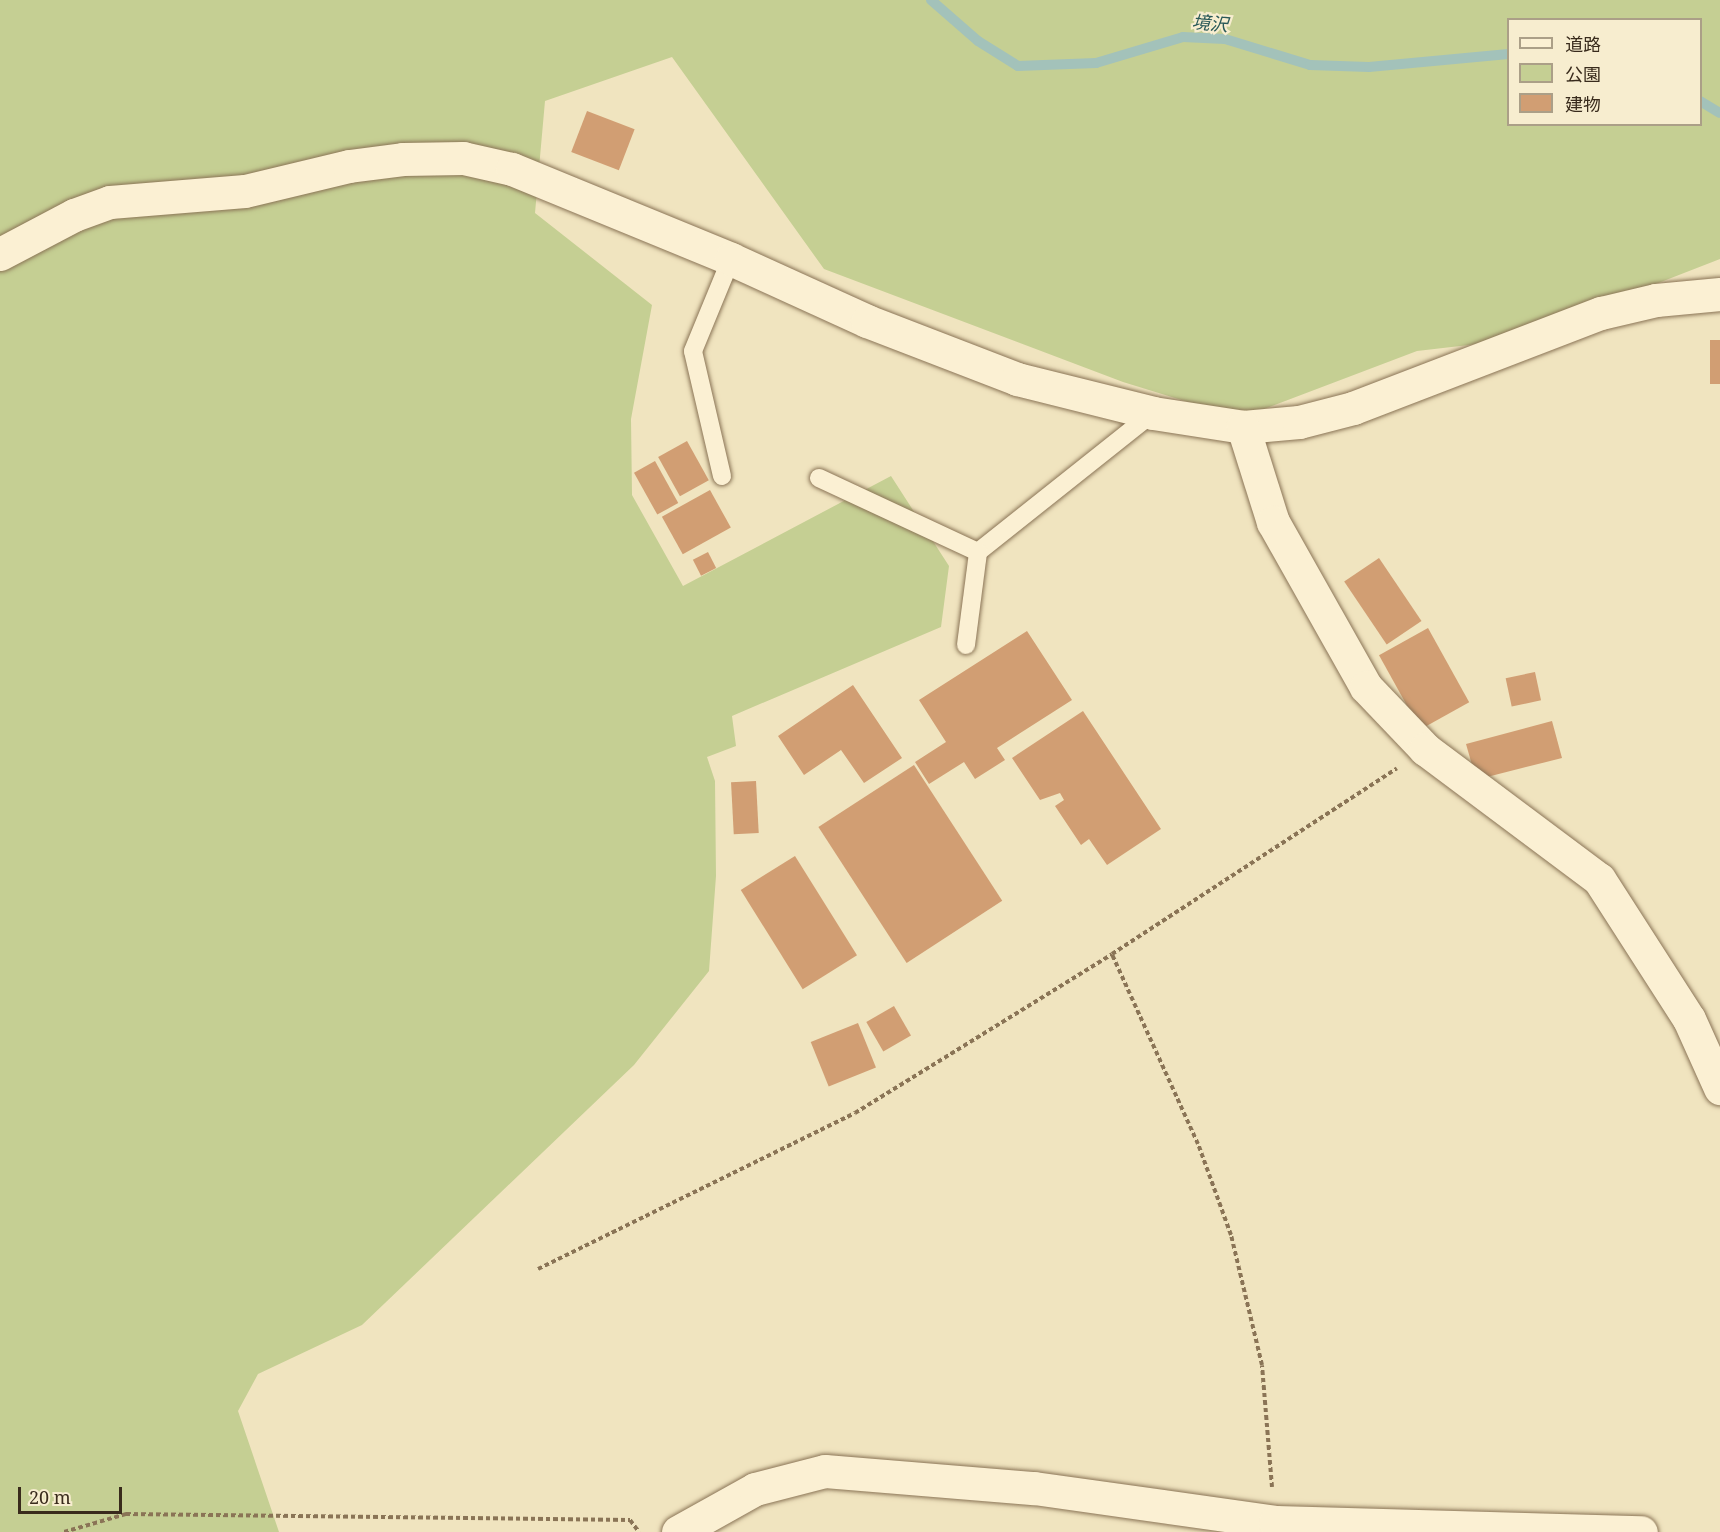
<!DOCTYPE html>
<html>
<head>
<meta charset="utf-8">
<style>
	body { margin:0 }
	#map { position:relative; width:1720px; height:1532px; overflow:hidden; background:#f0e4bf; font-family:"Noto Serif","Noto Sans JP",serif }
	div>[style] { position:absolute }
	[style*='--x'] { left:calc(var(--x)*1px); top:calc(var(--y)*1px); width:calc(var(--w)*1px); rotate:calc(var(--a)*1deg) }
	.green>* { inset:0; background:#c5cf93 }
	.stream>* { height:10px; margin:-5px; padding:0 5px; transform-origin:5px; border-radius:5px; background:#a3c2ba }
	.building>* { inset:0; background:#d19e73; transform-origin:0 0 }
	.path>* { height:4px; margin-top:-2px; transform-origin:0; background:repeating-linear-gradient(90deg,#8a7456 0 4.5px,transparent 0 7.5px) }
	.roads { filter:drop-shadow(0 0 2px #8a7456) drop-shadow(0 0 2px #8a7456) }
	.lane>* { height:18px; margin:-9px; padding:0 9px; transform-origin:9px; border-radius:9px; background:#fbf0d3 }
	.street>* { height:33px; margin:-16.5px; padding:0 16.5px; transform-origin:16.5px; border-radius:16.5px; background:#fbf0d3 }
	span { translate:-50% -50%; white-space:nowrap; text-align:center; line-height:1.15; -webkit-text-stroke:4.5px #f7edcf; paint-order:stroke }
	.water-label { font-size:18px; color:#2a5958; font-style:italic }
	.legend { position:absolute; left:1507px; top:18px; width:195px; height:108px; box-sizing:border-box; background:#f7edcf; border:2px solid #ab9f87; margin:0; padding:8px 10px; list-style:none; font-size:18px; color:#392b1c }
	.legend li { display:flex; align-items:center; gap:12px; height:30px }
	.legend b { width:30px; border:2px solid #ab9f87 }
	.scale { position:absolute; left:18px; top:1487px; width:104px; height:27px; box-sizing:border-box; border:3px solid #392b1c; border-top:0; padding-left:8px; font-size:18px; line-height:21px; white-space:nowrap; color:#392b1c; -webkit-text-stroke:4px #f7edcf; paint-order:stroke }
</style>
</head>
<body>
<div id="map">
	<div class="green">
		<i style="clip-path:polygon(evenodd,0 0,1720px 0,1720px 259px,1512px 340px,1417px 351px,1240px 418px,1123px 382px,824px 269px,672px 57px,545px 101px,535px 213px,652px 305px,631px 419px,632px 495px,683px 586px,891px 476px,949px 566px,941px 627px,732px 716px,736px 746px,707px 757px,715px 781px,716px 876px,709px 971px,634px 1065px,362px 1325px,258px 1374px,238px 1411px,279px 1532px,0 1532px,0 0,1508px 20px,1700px 20px,1700px 124px,1508px 124px,1508px 20px)"></i>
	</div>
	<div class="stream">
		<i style="--x:931;--y:0;--w:62;--a:41.1"></i>
		<i style="--x:978;--y:41;--w:47;--a:32"></i>
		<i style="--x:1018;--y:66;--w:78;--a:-2.2"></i>
		<i style="--x:1096;--y:63;--w:91;--a:-16.6"></i>
		<i style="--x:1183;--y:37;--w:42;--a:2.7"></i>
		<i style="--x:1225;--y:39;--w:89;--a:17"></i>
		<i style="--x:1310;--y:65;--w:59;--a:1.9"></i>
		<i style="--x:1369;--y:67;--w:140;--a:-5.3"></i>
		<i style="--x:1700;--y:101;--w:23;--a:31"></i>
	</div>
	<div class="building">
		<i style="left:587px;top:111px;width:51px;height:44px;rotate:21deg"></i>
		<i style="left:1710px;top:340px;width:10px;height:44px"></i>
		<i style="left:687px;top:441px;width:45px;height:33px;rotate:61deg"></i>
		<i style="left:655px;top:461px;width:48px;height:24px;rotate:61deg"></i>
		<i style="left:710px;top:490px;width:43px;height:55px;rotate:61deg"></i>
		<i style="left:708px;top:552px;width:18px;height:17px;rotate:63deg"></i>
		<i style="left:1379px;top:558px;width:76px;height:42px;rotate:56deg"></i>
		<i style="left:1428px;top:628px;width:85px;height:56px;rotate:61deg"></i>
		<i style="clip-path:polygon(1027px 631px,1072px 700px,997px 748px,1005px 760px,975px 779px,964px 762px,929px 784px,915px 762px,946px 742px,919px 700px)"></i>
		<i style="left:1535px;top:672px;width:29px;height:30px;rotate:78deg"></i>
		<i style="clip-path:polygon(853px 685px,902px 758px,864px 783px,841px 750px,804px 775px,778px 736px)"></i>
		<i style="clip-path:polygon(1083px 711px,1161px 829px,1107px 865px,1089px 839px,1081px 845px,1055px 806px,1064px 800px,1060px 793px,1040px 800px,1012px 758px)"></i>
		<i style="clip-path:polygon(1552px 721px,1562px 758px,1483px 778px,1474px 772px,1466px 744px)"></i>
		<i style="left:914px;top:765px;width:162px;height:114px;rotate:57deg"></i>
		<i style="left:756px;top:781px;width:52px;height:25px;rotate:87deg"></i>
		<i style="left:795px;top:856px;width:117px;height:64px;rotate:58deg"></i>
		<i style="left:894px;top:1006px;width:34px;height:32px;rotate:60deg"></i>
		<i style="left:858px;top:1023px;width:48px;height:51px;rotate:68deg"></i>
	</div>
	<div class="path">
		<i style="--x:538;--y:1269;--w:353;--a:-26.2"></i>
		<i style="--x:855;--y:1113;--w:302;--a:-31.7"></i>
		<i style="--x:1272;--y:1487;--w:122;--a:-94.7"></i>
		<i style="--x:1262;--y:1365;--w:134;--a:-103.4"></i>
		<i style="--x:1231;--y:1235;--w:97;--a:-109.9"></i>
		<i style="--x:1198;--y:1144;--w:209;--a:-114.4"></i>
		<i style="--x:1112;--y:954;--w:340;--a:-33.1"></i>
		<i style="--x:64;--y:1532;--w:65;--a:-16.2"></i>
		<i style="--x:126;--y:1514;--w:504;--a:0.68"></i>
		<i style="--x:630;--y:1520;--w:15;--a:53"></i>
	</div>
	<div class="roads">
		<div class="lane">
			<i style="--x:722;--y:476;--w:128;--a:-103.1"></i>
			<i style="--x:693;--y:351;--w:100;--a:-67.6"></i>
			<i style="--x:819;--y:478;--w:175;--a:25"></i>
			<i style="--x:978;--y:552;--w:223;--a:-38.5"></i>
			<i style="--x:966;--y:645;--w:94;--a:-82.6"></i>
		</div>
		<div class="street">
			<i style="--x:0;--y:254;--w:84;--a:-27.8"></i>
			<i style="--x:74;--y:215;--w:38;--a:-20"></i>
			<i style="--x:110;--y:202;--w:135;--a:-4.7"></i>
			<i style="--x:245;--y:191;--w:107;--a:-13.5"></i>
			<i style="--x:349;--y:166;--w:54;--a:-7.4"></i>
			<i style="--x:403;--y:159;--w:60;--a:-1"></i>
			<i style="--x:463;--y:158;--w:50;--a:12.7"></i>
			<i style="--x:512;--y:169;--w:237;--a:22.3"></i>
			<i style="--x:731;--y:259;--w:149;--a:24.5"></i>
			<i style="--x:867;--y:321;--w:161;--a:21.1"></i>
			<i style="--x:1017;--y:379;--w:140;--a:14"></i>
			<i style="--x:1153;--y:413;--w:91;--a:8.8"></i>
			<i style="--x:1243;--y:427;--w:56;--a:-5.1"></i>
			<i style="--x:1299;--y:422;--w:56;--a:-14.5"></i>
			<i style="--x:1353;--y:408;--w:266;--a:-21"></i>
			<i style="--x:1601;--y:313;--w:57;--a:-13.3"></i>
			<i style="--x:1656;--y:300;--w:64;--a:-5.4"></i>
			<i style="--x:1243;--y:427;--w:100;--a:72.5"></i>
			<i style="--x:1273;--y:522;--w:189;--a:60.6"></i>
			<i style="--x:1366;--y:687;--w:86;--a:46.4"></i>
			<i style="--x:1425;--y:749;--w:217;--a:36.8"></i>
			<i style="--x:1599;--y:879;--w:166;--a:57.3"></i>
			<i style="--x:1689;--y:1019;--w:76;--a:65.8"></i>
			<i style="--x:678;--y:1532;--w:88;--a:-29.2"></i>
			<i style="--x:755;--y:1489;--w:72;--a:-14.4"></i>
			<i style="--x:825;--y:1471;--w:210;--a:4.7"></i>
			<i style="--x:1034;--y:1488;--w:243;--a:8"></i>
			<i style="--x:1275;--y:1522;--w:366;--a:1.6"></i>
		</div>
	</div>
	<div class="water-label">
		<span style="left:1210px;top:23px;rotate:5deg">境沢</span>
	</div>
	<ul class="legend">
	<li><b style="height:8px;background:#fbf0d3"></b>道路</li>
	<li><b style="height:16px;background:#c5cf93"></b>公園</li>
	<li><b style="height:16px;background:#d19e73"></b>建物</li>
	</ul>
	<div class="scale">20 m</div>
</div>
</body>
</html>
